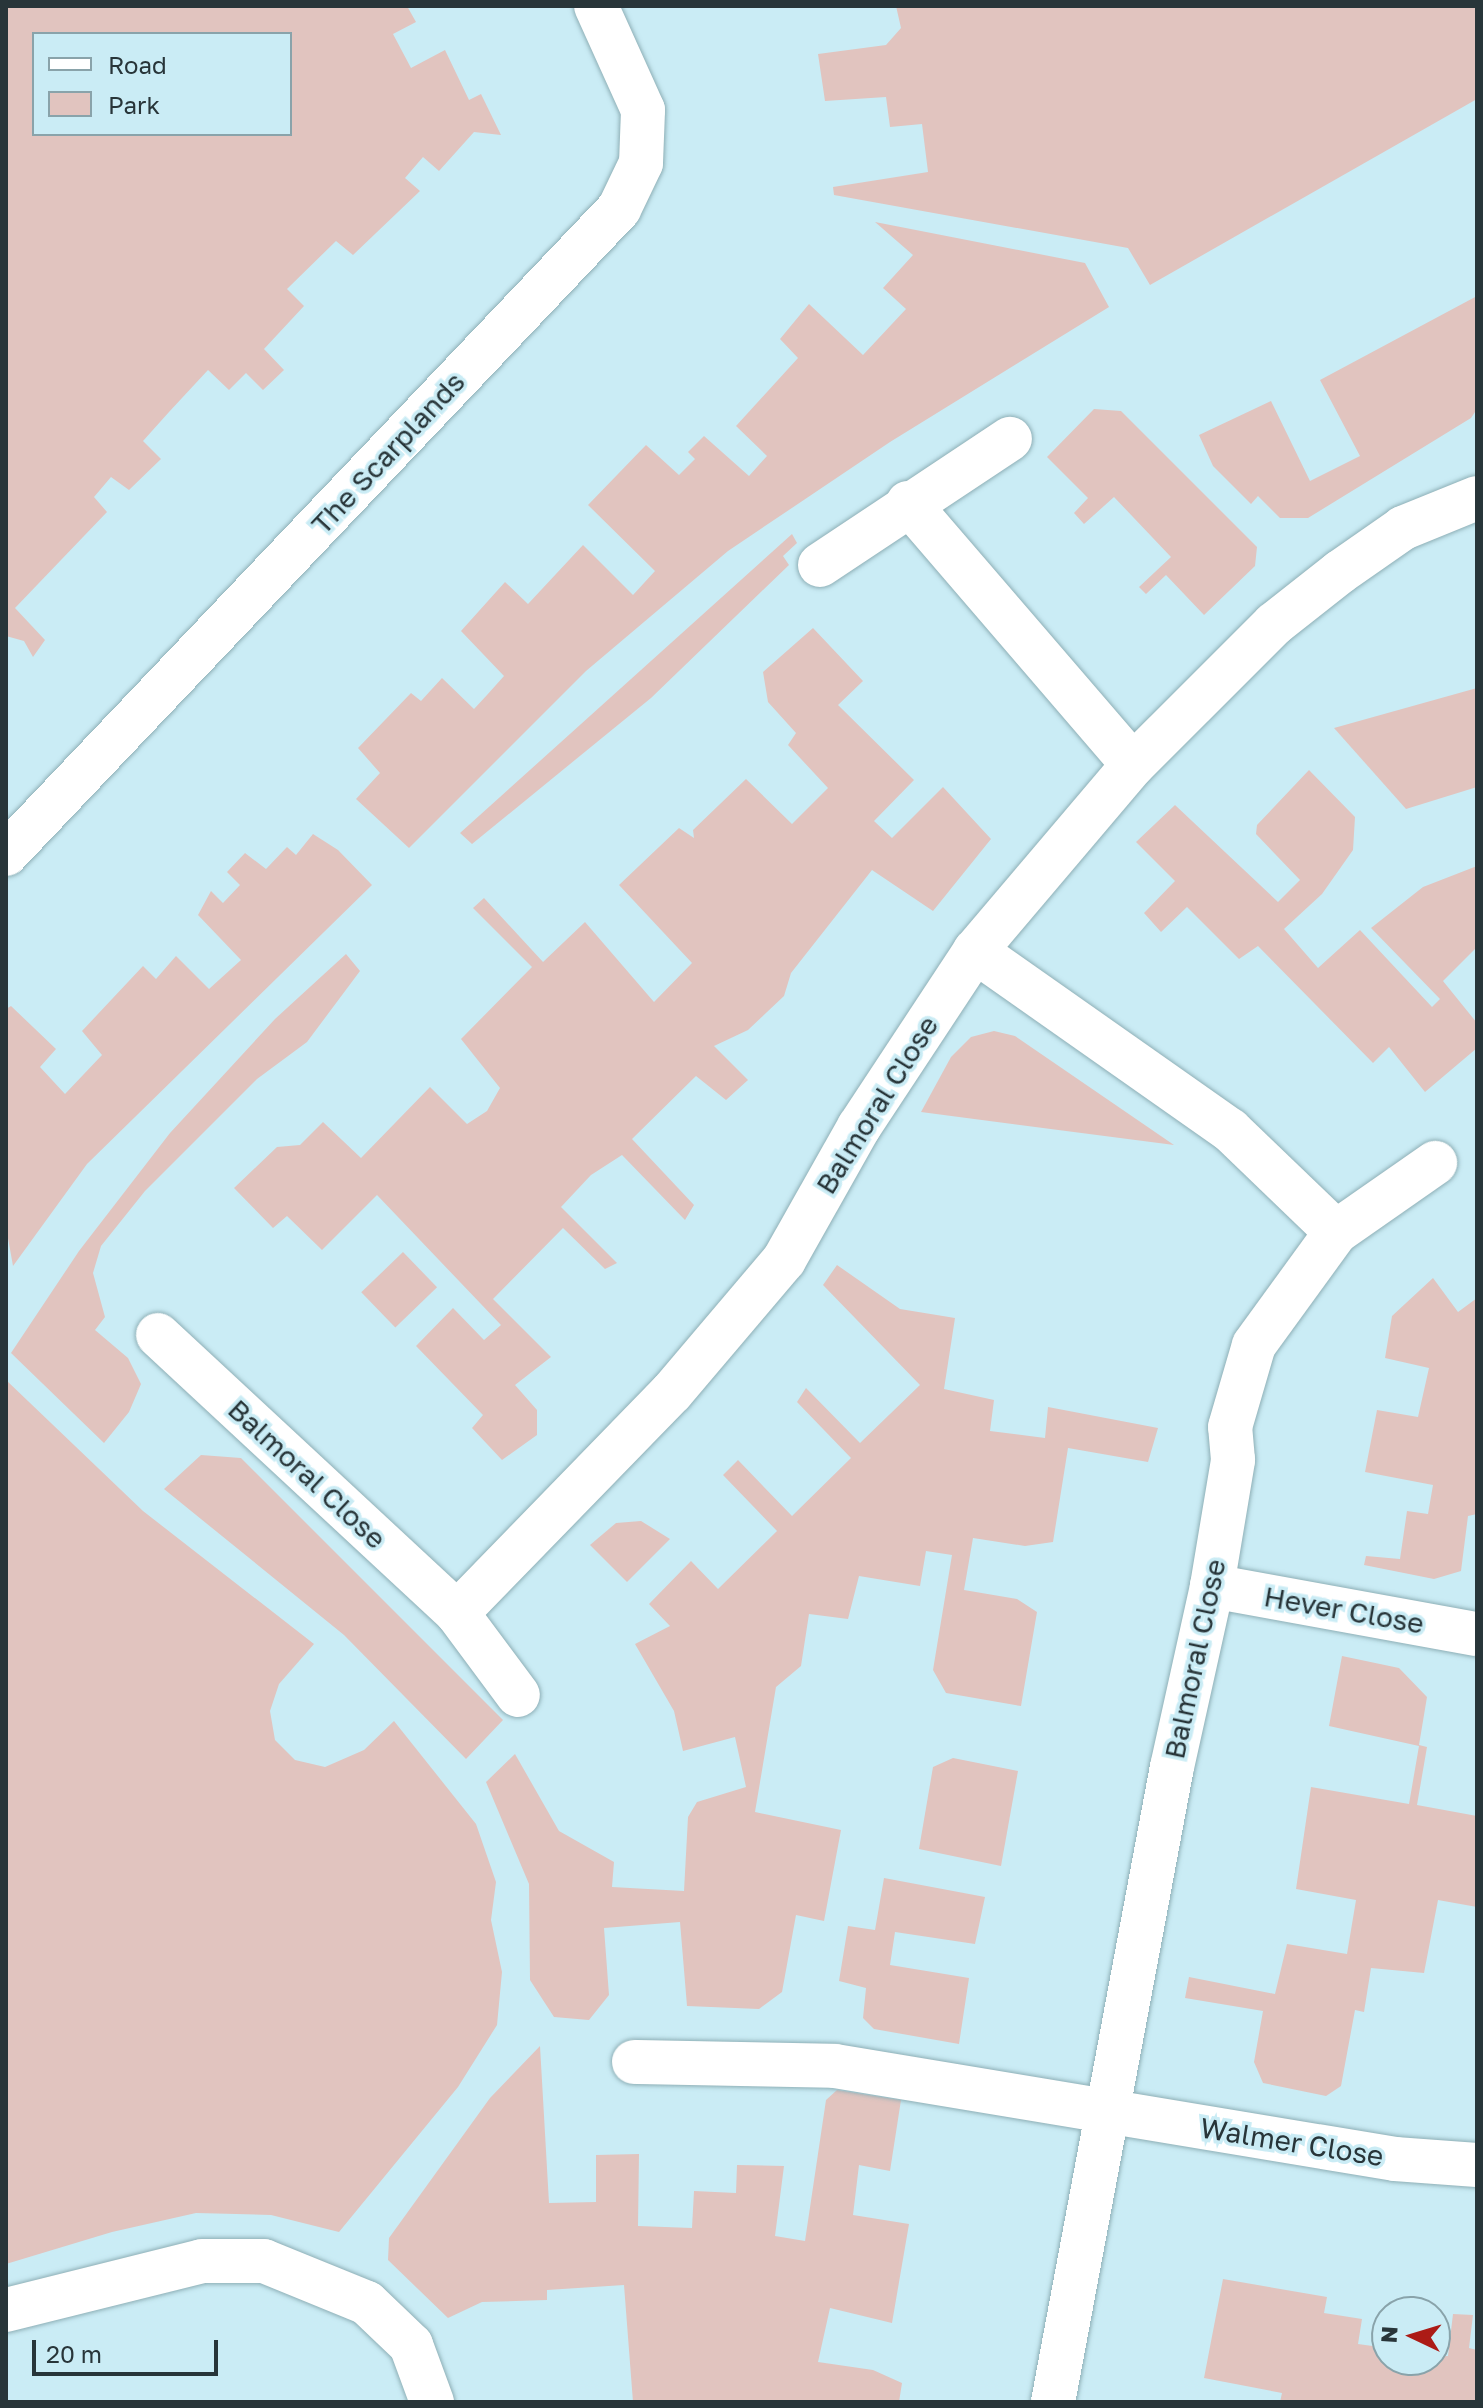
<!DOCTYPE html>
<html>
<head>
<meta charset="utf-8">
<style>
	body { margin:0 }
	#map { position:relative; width:1483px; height:2408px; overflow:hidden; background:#caecf5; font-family:"Golos Text",sans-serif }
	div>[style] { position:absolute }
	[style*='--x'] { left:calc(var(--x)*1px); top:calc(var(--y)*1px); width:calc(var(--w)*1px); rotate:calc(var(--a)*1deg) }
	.green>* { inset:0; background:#e1c4bf; transform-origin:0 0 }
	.roads { filter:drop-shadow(0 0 2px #8eafb6) drop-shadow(0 0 2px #8eafb6) }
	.street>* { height:44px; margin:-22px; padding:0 22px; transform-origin:22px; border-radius:22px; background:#fff }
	span { translate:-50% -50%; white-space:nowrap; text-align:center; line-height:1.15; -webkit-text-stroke:7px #caecf5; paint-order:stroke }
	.street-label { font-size:28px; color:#283539 }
	.frame { position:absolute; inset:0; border:8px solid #283539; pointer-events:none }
	.legend { position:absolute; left:32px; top:32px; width:260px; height:104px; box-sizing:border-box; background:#caecf5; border:2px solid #89a3aa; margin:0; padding:10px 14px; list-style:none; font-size:24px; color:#283539 }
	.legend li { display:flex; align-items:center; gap:16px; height:40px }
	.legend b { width:40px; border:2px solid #89a3aa }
	.north { position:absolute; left:1371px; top:2296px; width:80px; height:80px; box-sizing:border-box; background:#caecf5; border:2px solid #89a3aa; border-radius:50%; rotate:274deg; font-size:22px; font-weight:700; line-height:32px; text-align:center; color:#283539 }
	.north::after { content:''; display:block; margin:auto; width:28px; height:36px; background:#ac1b16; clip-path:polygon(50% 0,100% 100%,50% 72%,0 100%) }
	.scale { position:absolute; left:32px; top:2340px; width:186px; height:36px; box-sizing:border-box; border:4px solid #283539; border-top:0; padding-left:10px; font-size:24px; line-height:28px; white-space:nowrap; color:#283539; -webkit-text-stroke:6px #caecf5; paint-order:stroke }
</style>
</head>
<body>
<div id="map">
	<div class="green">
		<i style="clip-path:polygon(evenodd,6px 6px,407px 6px,416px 22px,393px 34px,411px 68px,445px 50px,469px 100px,481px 94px,501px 135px,474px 132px,439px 171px,423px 157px,405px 178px,420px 191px,353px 255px,336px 241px,287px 289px,304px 306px,264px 349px,284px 370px,263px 390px,246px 373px,229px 390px,208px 370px,169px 412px,143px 441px,161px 459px,129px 490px,111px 477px,94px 497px,107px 512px,15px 608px,45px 640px,33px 657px,24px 641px,6px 636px,6px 6px,34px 34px,290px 34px,290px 134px,34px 134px,34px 34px)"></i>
		<i style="clip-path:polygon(896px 6px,1477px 6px,1477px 99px,1150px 285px,1128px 248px,834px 195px,833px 187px,928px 172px,922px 124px,890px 127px,886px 97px,825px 101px,818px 54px,886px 45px,901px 28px)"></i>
		<i style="clip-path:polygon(875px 222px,1085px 263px,1109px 307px,890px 442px,728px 551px,586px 671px,409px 848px,356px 799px,380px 773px,358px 748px,411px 693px,421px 701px,442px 678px,474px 709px,487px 695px,504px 676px,461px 631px,505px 582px,528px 604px,583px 545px,633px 595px,655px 571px,588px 505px,646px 445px,679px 475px,695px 459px,688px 452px,704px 436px,749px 476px,767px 456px,736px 426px,798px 358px,780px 339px,809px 304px,863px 355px,906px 309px,883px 288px,913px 255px)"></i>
		<i style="clip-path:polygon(1477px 296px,1477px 409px,1471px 418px,1308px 518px,1280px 518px,1258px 496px,1251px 504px,1213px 466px,1199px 435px,1271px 401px,1310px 481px,1360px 456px,1320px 380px)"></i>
		<i style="clip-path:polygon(1094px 409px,1121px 411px,1257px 547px,1255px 566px,1204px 615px,1166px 575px,1146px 594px,1139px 587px,1171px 557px,1114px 497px,1084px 524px,1074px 513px,1088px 498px,1047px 457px)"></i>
		<i style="clip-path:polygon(792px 534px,797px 543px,783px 556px,789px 565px,651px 698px,472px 844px,460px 833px)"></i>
		<i style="clip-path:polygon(813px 628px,863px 681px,838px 705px,914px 780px,874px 821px,892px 838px,943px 787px,991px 839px,933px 911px,872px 870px,791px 973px,784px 996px,748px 1030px,714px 1046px,748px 1080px,726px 1100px,696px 1076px,632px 1139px,694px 1205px,685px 1220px,622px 1155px,591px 1175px,561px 1207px,617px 1263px,605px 1269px,563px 1228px,493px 1299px,551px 1357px,515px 1385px,537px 1410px,537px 1435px,502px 1460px,472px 1428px,483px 1415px,416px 1346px,453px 1308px,484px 1340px,501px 1325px,377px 1195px,322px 1250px,287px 1216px,273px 1228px,234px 1188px,277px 1147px,300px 1145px,323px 1122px,361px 1158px,430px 1087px,467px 1124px,487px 1111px,500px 1088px,461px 1039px,532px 967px,473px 908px,484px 898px,543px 962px,585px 922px,654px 1002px,692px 963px,619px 885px,679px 828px,694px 838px,693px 830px,746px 779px,792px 824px,828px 788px,788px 745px,796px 733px,768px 702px,763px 672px)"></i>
		<i style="clip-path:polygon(1477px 688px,1477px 787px,1406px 809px,1334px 728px)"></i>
		<i style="clip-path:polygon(1309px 770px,1355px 817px,1353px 850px,1322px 894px,1284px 929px,1318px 968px,1360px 930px,1432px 1007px,1440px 999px,1371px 928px,1423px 887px,1477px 866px,1477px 947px,1443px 981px,1477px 1023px,1477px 1048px,1425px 1092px,1389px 1047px,1373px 1063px,1258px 946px,1239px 959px,1187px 907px,1161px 932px,1144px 913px,1175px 881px,1136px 842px,1175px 805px,1278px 902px,1300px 880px,1256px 834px,1257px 825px)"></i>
		<i style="clip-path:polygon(313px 834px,338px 850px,372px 885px,87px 1164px,13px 1266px,6px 1227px,6px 1009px,11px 1006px,56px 1049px,40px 1067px,65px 1094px,102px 1055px,82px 1031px,143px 966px,156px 979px,176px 956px,209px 989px,241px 960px,198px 915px,211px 891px,223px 903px,240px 885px,227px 872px,245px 853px,266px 869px,287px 847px,296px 855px)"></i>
		<i style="clip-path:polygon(346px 954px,360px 971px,307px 1042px,257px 1079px,145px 1191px,101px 1246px,93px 1273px,105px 1317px,95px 1330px,128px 1358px,141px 1384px,129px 1412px,104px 1443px,11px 1353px,79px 1251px,170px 1133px,275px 1019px)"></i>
		<i style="clip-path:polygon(994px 1031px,1015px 1036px,1174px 1145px,921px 1112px,951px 1057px,971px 1037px)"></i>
		<i style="left:403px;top:1252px;width:49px;height:58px;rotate:46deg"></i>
		<i style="clip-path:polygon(837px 1265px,900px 1309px,955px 1318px,944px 1389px,994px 1400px,990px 1431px,1045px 1438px,1048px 1407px,1158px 1428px,1148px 1462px,1068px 1448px,1053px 1542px,1025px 1546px,973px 1538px,964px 1590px,1017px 1599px,1037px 1612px,1021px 1706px,946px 1693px,933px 1670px,952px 1555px,926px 1551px,920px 1586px,859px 1576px,848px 1619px,809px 1614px,801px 1666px,776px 1687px,755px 1812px,841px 1830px,824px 1921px,796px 1915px,782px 1992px,759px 2009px,687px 2006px,680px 1922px,604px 1928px,609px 1995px,589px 2020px,554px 2017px,530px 1980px,529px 1884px,486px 1782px,515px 1754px,559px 1831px,614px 1862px,612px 1887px,684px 1891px,688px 1817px,697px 1802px,746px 1787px,735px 1737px,683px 1751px,674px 1711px,635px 1644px,670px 1626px,649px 1604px,691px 1561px,718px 1589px,777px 1531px,723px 1475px,738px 1460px,792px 1516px,851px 1458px,797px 1402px,806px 1388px,860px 1443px,920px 1385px,823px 1285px)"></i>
		<i style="clip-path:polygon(1433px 1278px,1458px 1312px,1477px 1298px,1477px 1514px,1468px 1516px,1461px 1571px,1434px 1579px,1364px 1565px,1366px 1556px,1400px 1559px,1407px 1511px,1428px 1514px,1433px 1485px,1365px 1472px,1377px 1410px,1418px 1417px,1429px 1368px,1385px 1358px,1392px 1316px)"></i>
		<i style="clip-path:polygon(6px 1380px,143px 1511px,314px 1644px,279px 1684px,270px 1711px,275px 1740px,295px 1760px,325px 1767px,364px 1750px,394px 1721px,476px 1824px,496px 1882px,491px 1920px,502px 1972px,497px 2025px,458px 2087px,339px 2232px,271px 2215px,196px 2213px,112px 2232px,6px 2264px)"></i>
		<i style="clip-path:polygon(201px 1455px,241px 1458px,503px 1720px,466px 1759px,344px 1635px,164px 1489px)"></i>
		<i style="clip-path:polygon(641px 1521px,670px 1539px,627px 1582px,590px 1545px,616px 1523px)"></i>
		<i style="clip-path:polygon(1342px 1656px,1399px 1668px,1427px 1697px,1419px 1745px,1427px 1747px,1417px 1805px,1477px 1816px,1477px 1907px,1438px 1900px,1424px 1973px,1371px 1968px,1364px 2012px,1355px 2010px,1341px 2086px,1326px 2096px,1263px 2083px,1254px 2062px,1263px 2011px,1185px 1998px,1189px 1977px,1275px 1994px,1287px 1944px,1347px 1954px,1356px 1900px,1296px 1889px,1311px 1787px,1409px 1804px,1419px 1746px,1329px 1726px)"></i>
		<i style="clip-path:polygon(953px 1758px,1018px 1771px,1001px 1866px,919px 1849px,933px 1767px)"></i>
		<i style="clip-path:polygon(884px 1878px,985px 1897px,975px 1944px,895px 1932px,890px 1965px,969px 1978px,959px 2044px,874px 2029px,863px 2018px,866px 1988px,839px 1981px,848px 1926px,875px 1930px)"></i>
		<i style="clip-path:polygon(540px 2046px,549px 2203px,596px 2202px,596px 2155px,639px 2154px,638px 2226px,692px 2228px,694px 2191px,736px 2193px,737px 2165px,784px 2166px,775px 2236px,805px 2241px,826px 2100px,837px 2090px,901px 2100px,890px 2171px,859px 2165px,853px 2215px,909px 2224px,892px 2323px,830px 2308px,818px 2362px,873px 2370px,902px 2383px,899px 2402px,633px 2402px,624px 2285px,547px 2290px,547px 2300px,482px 2302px,448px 2318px,388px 2260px,389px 2238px,490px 2098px)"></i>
		<i style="clip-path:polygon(1223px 2279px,1327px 2297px,1324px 2313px,1362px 2319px,1358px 2344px,1387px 2348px,1387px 2360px,1448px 2356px,1453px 2314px,1473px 2315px,1469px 2348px,1477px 2350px,1477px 2402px,1280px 2402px,1282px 2393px,1204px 2378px)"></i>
	</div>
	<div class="roads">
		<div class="street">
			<i style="--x:908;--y:503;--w:345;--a:49.3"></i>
			<i style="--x:820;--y:565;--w:228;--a:-33.6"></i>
			<i style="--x:6;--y:854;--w:890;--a:-46.46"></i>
			<i style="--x:619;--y:209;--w:51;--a:-64.4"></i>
			<i style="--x:641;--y:163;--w:53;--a:-87.8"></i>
			<i style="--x:643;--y:110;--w:114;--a:-114.3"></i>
			<i style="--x:975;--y:951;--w:312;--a:35.1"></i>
			<i style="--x:1230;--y:1130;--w:147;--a:43.9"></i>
			<i style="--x:158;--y:1335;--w:408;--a:42.9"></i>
			<i style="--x:457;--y:1613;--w:102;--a:53.4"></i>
			<i style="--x:1212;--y:1586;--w:269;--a:10.3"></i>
			<i style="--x:457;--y:1613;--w:308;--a:-45.8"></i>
			<i style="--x:672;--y:1392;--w:173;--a:-49.7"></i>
			<i style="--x:784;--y:1260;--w:153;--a:-60.6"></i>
			<i style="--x:859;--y:1127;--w:211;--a:-56.6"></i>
			<i style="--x:975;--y:951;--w:244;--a:-49.7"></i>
			<i style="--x:1133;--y:765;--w:199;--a:-45"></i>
			<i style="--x:1274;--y:624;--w:84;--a:-38.2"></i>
			<i style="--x:1340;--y:572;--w:77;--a:-34.9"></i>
			<i style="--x:1403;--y:528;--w:80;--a:-22.1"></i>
			<i style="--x:634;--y:2062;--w:201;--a:1.1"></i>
			<i style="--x:835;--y:2066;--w:568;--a:9.43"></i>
			<i style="--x:1395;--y:2159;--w:82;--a:4.2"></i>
			<i style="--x:6;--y:2310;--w:202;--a:-14"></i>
			<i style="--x:202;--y:2261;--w:62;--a:0"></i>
			<i style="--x:264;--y:2261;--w:111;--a:22.2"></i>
			<i style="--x:367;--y:2303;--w:61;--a:43.7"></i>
			<i style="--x:411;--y:2345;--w:61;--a:69.8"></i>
			<i style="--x:1053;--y:2402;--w:646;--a:-79.39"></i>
			<i style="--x:1172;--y:1767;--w:185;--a:-77.5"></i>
			<i style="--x:1212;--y:1586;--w:128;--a:-80.5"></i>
			<i style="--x:1233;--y:1460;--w:33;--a:-95"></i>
			<i style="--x:1230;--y:1427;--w:85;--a:-73.7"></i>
			<i style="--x:1254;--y:1345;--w:140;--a:-54"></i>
			<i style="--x:1336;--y:1232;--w:121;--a:-34.9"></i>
		</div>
	</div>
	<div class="street-label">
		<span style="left:388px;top:453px;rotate:-47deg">The Scarplands</span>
		<span style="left:877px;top:1105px;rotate:-58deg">Balmoral Close</span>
		<span style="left:307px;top:1474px;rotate:43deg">Balmoral Close</span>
		<span style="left:1344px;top:1610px;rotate:10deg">Hever Close</span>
		<span style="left:1195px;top:1659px;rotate:-78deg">Balmoral Close</span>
		<span style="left:1292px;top:2142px;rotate:9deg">Walmer Close</span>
	</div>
	<div class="frame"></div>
	<ul class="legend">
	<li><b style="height:10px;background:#fff"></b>Road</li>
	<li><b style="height:22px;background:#e1c4bf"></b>Park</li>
	</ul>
	<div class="north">N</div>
	<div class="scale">20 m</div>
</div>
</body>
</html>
